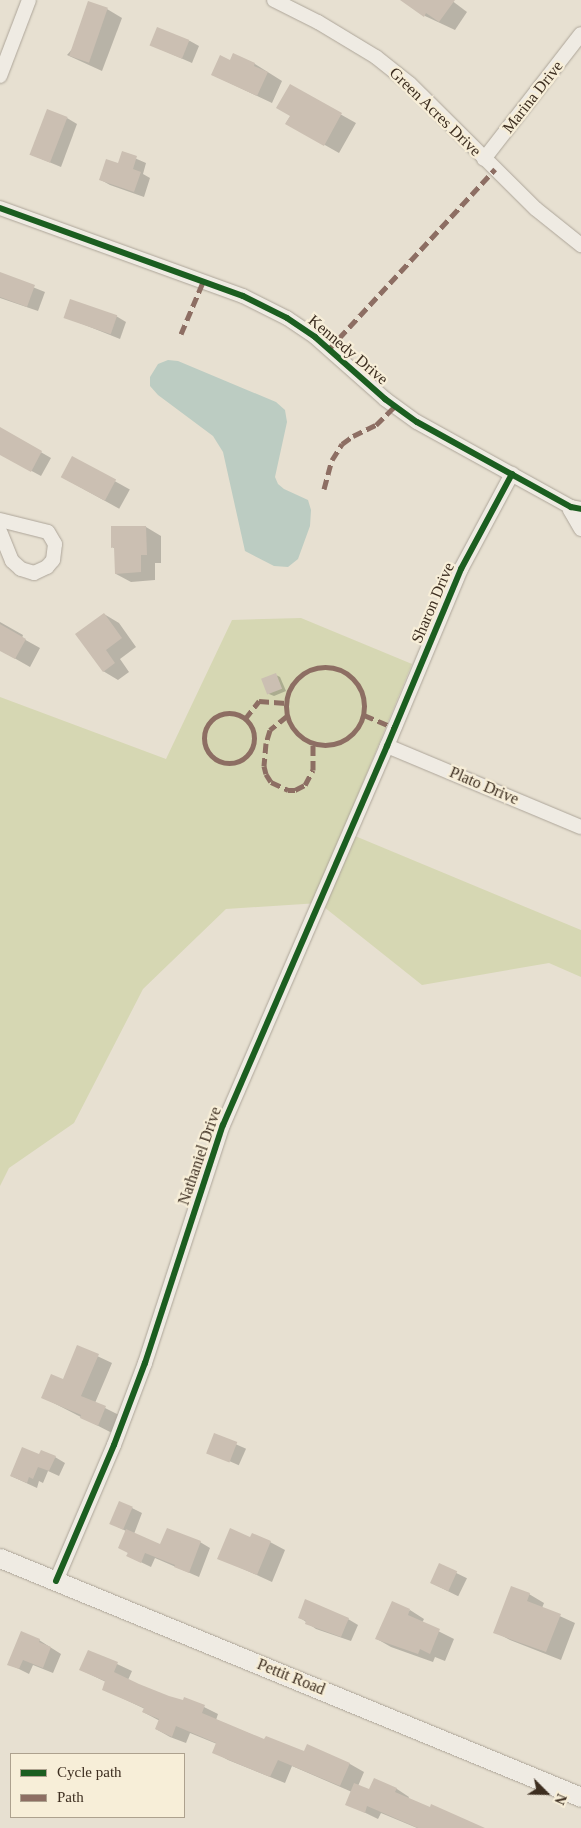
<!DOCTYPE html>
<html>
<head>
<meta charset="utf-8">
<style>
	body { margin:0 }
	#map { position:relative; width:581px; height:1828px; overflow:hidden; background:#e7e0d1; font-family:Georgia,serif }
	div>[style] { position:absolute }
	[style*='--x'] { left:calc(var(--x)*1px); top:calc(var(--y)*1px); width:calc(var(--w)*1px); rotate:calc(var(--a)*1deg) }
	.green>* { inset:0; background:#d6d7b3 }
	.water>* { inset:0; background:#bcccc2 }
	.shadow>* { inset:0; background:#0003; transform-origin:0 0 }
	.building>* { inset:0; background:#cbbfb2; transform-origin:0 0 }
	.roads { filter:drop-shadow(0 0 1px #ada599) drop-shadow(0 0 1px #ada599) }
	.street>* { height:14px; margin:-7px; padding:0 7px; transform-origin:7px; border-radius:7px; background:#efebe3 }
	.secondary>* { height:19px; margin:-9.5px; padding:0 9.5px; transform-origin:9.5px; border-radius:9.5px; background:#efebe3 }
	.quiet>* { height:5px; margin-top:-2.5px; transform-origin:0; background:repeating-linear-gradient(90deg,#8d6e63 0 10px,transparent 0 15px) }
	.quiet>.ring { margin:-2.5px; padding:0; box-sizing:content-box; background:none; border:5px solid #8d6e63; border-radius:50% }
	.cycleway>* { height:6px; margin:-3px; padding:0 3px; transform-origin:3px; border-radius:3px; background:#1b5e20 }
	span { translate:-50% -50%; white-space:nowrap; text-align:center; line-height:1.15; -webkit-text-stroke:4.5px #f7eed8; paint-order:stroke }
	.street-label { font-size:16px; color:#3d2e20 }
	.legend { position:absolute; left:10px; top:1753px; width:175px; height:65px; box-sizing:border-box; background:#f7eed8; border:1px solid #ada18e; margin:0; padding:6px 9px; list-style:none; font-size:15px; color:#3d2e20 }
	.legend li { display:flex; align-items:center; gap:10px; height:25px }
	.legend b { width:25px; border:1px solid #ada18e }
	.north { position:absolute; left:521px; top:1768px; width:50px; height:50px; -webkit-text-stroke:4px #f7eed8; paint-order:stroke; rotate:113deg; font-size:14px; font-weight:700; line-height:20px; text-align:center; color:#3d2e20 }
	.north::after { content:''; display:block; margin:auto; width:18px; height:22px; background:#3d2e20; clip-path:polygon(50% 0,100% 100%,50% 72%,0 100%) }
</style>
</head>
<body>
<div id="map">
	<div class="green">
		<i style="clip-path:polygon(301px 618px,412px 664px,343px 831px,581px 930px,581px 977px,549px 963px,422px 985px,319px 903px,226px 909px,143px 989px,74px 1123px,9px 1168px,0 1186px,0 697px,166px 759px,232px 620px)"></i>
	</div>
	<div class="water">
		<i style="clip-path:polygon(168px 360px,178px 361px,276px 402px,285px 410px,287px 422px,275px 477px,278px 484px,284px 489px,308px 500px,311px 510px,310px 526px,298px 559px,288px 567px,274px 566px,245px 551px,223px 452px,213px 436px,158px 395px,150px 386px,150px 377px,158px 364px)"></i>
	</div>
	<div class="shadow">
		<i style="clip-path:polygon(410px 0,451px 0,467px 12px,455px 30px,425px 16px)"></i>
		<i style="clip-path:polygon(107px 9px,122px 18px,102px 71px,67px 55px)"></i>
		<i style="clip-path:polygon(190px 41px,199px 46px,192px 63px,151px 45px)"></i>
		<i style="clip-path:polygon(233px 54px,255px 64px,282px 81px,272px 103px,213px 75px,230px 62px)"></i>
		<i style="clip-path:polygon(290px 86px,356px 123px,339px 153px,286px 123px,291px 115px)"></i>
		<i style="clip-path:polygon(67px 118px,77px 124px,61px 167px,32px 155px)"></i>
		<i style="clip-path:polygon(123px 153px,146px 163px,143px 174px,150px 178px,144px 197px,110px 185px,101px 180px,119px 165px)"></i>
		<i style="clip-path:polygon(0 274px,45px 292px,38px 311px,0 298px)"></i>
		<i style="clip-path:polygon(116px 316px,126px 322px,120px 339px,65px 317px)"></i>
		<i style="clip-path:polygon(1px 429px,51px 458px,41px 476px,0 454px)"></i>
		<i style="left:73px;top:458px;width:65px;height:22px;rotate:29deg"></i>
		<i style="clip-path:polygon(146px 527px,161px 536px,161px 563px,155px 563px,155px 580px,131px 582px,116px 574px,116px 549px,112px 547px)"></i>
		<i style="clip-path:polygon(104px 614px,119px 623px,136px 647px,120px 659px,129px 672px,118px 680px,103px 671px)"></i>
		<i style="clip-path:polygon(0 622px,23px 635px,22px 638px,40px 648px,30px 667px,0 650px)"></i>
		<i style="clip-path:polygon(276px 675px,280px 677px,286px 691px,274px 696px,269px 694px)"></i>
		<i style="clip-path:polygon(78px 1347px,112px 1363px,95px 1403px,119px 1415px,112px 1433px,42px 1397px,63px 1381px)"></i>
		<i style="left:215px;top:1435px;width:34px;height:18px;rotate:24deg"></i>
		<i style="clip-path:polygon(40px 1456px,55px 1457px,65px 1463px,59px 1476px,48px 1471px,43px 1483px,39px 1481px,37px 1488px,11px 1476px)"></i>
		<i style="clip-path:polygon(132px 1508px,142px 1513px,134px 1534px,161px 1546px,200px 1542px,210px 1548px,199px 1577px,155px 1558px,151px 1567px,128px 1556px,126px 1531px,112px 1524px)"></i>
		<i style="clip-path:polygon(251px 1538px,270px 1542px,285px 1550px,272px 1582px,219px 1558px)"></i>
		<i style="left:440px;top:1565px;width:30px;height:20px;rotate:26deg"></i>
		<i style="clip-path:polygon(529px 1594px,544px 1603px,542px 1608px,575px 1623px,561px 1660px,510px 1640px,495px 1632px)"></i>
		<i style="clip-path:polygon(410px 1610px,424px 1619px,422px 1623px,454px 1639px,445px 1661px,435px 1657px,433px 1662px,391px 1647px,377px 1639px)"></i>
		<i style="clip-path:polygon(299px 1617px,348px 1619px,358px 1625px,351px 1641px,316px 1629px)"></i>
		<i style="clip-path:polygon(39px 1640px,61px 1654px,53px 1673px,33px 1665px,29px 1674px,9px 1664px)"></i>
		<i style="clip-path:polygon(89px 1651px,132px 1671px,128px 1680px,168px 1698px,204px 1707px,218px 1714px,216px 1720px,265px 1740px,304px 1753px,307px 1746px,350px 1764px,364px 1772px,358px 1786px,370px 1791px,375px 1780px,397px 1789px,409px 1797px,408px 1799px,482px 1828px,417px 1828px,381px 1813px,378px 1819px,347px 1804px,352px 1792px,292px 1766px,285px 1783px,228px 1760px,214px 1752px,217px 1744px,190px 1733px,186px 1743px,170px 1737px,156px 1729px,160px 1721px,143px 1712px,145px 1709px,103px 1689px,106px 1682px,81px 1670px)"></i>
	</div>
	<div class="building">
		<i style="clip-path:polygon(400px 0,455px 0,439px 22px,426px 13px,424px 17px)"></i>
		<i style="left:88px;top:1px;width:21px;height:58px;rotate:19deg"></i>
		<i style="left:157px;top:27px;width:35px;height:20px;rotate:22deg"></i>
		<i style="clip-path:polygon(233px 53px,255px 63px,254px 66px,268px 72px,257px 96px,211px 75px,220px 55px,230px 60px)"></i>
		<i style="clip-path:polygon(290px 84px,342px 113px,324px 146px,285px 124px,290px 116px,276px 108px)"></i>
		<i style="left:47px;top:109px;width:22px;height:49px;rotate:21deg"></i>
		<i style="clip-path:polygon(122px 151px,137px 156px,133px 169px,141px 172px,134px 192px,99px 180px,106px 159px,118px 163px)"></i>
		<i style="clip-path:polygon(0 272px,35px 285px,27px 307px,0 297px)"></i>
		<i style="left:70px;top:299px;width:50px;height:20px;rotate:19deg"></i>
		<i style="clip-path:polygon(0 427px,42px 451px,31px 472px,0 455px)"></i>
		<i style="left:72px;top:456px;width:50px;height:24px;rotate:28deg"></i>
		<i style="clip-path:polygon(111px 526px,146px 526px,147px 555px,141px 555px,141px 572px,115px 574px,114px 547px,111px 548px)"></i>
		<i style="clip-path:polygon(104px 613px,122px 638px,106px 650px,115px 663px,103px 672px,75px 634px)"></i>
		<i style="clip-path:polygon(0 624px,26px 639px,15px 659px,0 651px)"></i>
		<i style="left:276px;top:673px;width:17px;height:16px;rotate:69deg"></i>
		<i style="clip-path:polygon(77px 1345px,99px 1354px,81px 1396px,106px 1406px,98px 1426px,80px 1418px,81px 1415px,41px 1398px,51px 1374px,63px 1379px)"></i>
		<i style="left:214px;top:1433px;width:25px;height:22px;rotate:21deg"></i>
		<i style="clip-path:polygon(22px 1447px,39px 1454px,41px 1450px,56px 1456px,49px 1471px,38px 1467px,33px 1479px,29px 1477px,27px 1483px,10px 1476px)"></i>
		<i style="left:119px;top:1501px;width:15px;height:25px;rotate:23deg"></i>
		<i style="clip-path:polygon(167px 1528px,201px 1541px,189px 1573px,174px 1567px,175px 1565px,145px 1553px,141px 1563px,126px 1556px,128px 1553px,118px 1548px,126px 1529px,160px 1544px)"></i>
		<i style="clip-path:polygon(230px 1528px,250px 1537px,252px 1533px,271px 1541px,257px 1575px,217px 1559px)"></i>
		<i style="left:439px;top:1563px;width:20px;height:22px;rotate:24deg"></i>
		<i style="clip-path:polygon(511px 1586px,530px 1593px,527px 1601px,561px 1614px,546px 1652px,493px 1633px)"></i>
		<i style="clip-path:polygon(305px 1599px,349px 1618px,341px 1637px,305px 1624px,306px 1621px,298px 1618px)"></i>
		<i style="clip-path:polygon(392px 1601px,410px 1609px,408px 1615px,440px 1629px,430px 1654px,420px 1649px,418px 1654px,375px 1639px)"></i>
		<i style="clip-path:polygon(21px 1631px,40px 1639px,39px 1642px,51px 1647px,43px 1668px,23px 1660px,19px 1669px,7px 1665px)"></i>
		<i style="clip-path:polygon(88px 1650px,118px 1662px,114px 1672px,139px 1684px,169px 1696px,183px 1700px,184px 1697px,205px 1705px,202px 1713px,264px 1739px,266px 1736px,304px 1751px,307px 1744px,350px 1763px,340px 1786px,278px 1760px,270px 1777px,212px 1753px,216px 1743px,176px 1726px,172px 1737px,155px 1729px,159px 1719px,142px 1712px,144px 1708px,102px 1690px,105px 1681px,79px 1670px)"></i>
		<i style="clip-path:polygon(374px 1778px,397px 1788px,395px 1792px,430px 1807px,431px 1804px,485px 1828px,418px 1828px,367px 1806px,365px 1813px,345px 1805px,354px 1783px,369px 1789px)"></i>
	</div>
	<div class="roads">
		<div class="street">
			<i style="--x:274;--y:0;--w:49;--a:26.6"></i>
			<i style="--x:318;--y:22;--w:68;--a:31.1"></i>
			<i style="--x:376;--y:57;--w:43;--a:38.5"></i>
			<i style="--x:410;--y:84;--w:177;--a:44.8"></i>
			<i style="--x:536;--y:209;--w:58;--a:38.7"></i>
			<i style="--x:0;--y:76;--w:81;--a:-69.1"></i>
			<i style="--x:484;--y:159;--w:158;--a:-52.2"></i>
			<i style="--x:0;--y:208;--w:258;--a:19.9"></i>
			<i style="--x:243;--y:296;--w:49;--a:26.6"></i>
			<i style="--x:287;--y:318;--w:34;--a:34"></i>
			<i style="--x:315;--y:337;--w:94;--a:41.5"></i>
			<i style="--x:385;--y:399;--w:39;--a:36"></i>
			<i style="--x:417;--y:422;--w:176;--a:28.9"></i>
			<i style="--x:571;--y:507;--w:10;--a:11"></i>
			<i style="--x:571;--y:507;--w:3;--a:108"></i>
			<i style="--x:570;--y:510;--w:22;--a:60"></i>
			<i style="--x:0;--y:520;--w:49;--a:14"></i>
			<i style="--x:48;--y:532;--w:14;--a:60"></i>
			<i style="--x:55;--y:544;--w:16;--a:97"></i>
			<i style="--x:53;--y:560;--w:9;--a:131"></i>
			<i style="--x:47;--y:567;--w:14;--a:155"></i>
			<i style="--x:34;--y:573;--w:14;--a:-163"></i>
			<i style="--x:21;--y:569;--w:12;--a:-138"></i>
			<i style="--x:12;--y:561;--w:31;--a:-112"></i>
			<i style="--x:387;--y:746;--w:210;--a:22.7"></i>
			<i style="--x:56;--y:1581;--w:148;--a:-66.9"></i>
			<i style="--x:114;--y:1445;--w:88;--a:-69.3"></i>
			<i style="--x:145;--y:1363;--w:250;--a:-71.9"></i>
			<i style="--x:223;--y:1125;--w:413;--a:-66.6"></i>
			<i style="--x:387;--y:746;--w:192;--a:-67.3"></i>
			<i style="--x:461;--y:569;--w:108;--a:-61.8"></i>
		</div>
		<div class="secondary">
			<i style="--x:0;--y:1558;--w:628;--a:22.36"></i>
		</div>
	</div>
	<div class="quiet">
		<i style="--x:181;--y:334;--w:56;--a:-67.1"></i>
		<i style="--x:329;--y:349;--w:245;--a:-47.3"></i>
		<i style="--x:324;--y:489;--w:30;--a:-75"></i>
		<i style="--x:332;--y:460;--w:19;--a:-58"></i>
		<i style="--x:342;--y:444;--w:14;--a:-36"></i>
		<i style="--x:353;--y:436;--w:25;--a:-26"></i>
		<i style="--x:376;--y:425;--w:27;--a:-45"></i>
		<i class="ring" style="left:286px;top:667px;width:73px;height:73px"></i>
		<i class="ring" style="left:204px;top:713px;width:45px;height:45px"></i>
		<i style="--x:364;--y:715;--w:34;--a:23"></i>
		<i style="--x:287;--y:716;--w:22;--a:141"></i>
		<i style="--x:270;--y:730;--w:14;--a:107"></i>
		<i style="--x:266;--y:743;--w:23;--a:95"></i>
		<i style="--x:264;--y:766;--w:8;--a:76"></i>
		<i style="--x:266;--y:774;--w:9;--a:58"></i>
		<i style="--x:271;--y:782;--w:19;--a:25"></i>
		<i style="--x:288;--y:790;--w:7;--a:0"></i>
		<i style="--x:295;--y:790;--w:11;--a:-27"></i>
		<i style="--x:305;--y:785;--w:17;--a:-62"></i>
		<i style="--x:313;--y:770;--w:26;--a:-90"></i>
		<i style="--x:245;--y:719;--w:23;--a:-52"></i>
		<i style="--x:259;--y:701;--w:27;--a:4"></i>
	</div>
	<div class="cycleway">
		<i style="--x:0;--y:208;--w:258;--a:19.9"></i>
		<i style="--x:243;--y:296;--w:49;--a:26.6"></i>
		<i style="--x:287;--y:318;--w:34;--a:34"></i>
		<i style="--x:315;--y:337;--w:94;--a:41.5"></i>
		<i style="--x:385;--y:399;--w:39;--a:36"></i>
		<i style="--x:417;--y:422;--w:176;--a:28.9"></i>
		<i style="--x:571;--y:507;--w:10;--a:11"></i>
		<i style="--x:56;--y:1581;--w:148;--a:-66.9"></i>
		<i style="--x:114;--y:1445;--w:88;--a:-69.3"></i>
		<i style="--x:145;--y:1363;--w:250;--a:-71.9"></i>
		<i style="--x:223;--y:1125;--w:413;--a:-66.6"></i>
		<i style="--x:387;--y:746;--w:192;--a:-67.3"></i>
		<i style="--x:461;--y:569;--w:108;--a:-61.8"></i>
	</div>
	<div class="street-label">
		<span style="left:533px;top:97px;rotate:-52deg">Marina Drive</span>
		<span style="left:435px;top:112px;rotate:44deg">Green Acres Drive</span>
		<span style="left:348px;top:350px;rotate:40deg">Kennedy Drive</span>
		<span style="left:433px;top:603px;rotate:-67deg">Sharon Drive</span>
		<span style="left:484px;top:786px;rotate:23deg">Plato Drive</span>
		<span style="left:200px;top:1156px;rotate:-71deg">Nathaniel Drive</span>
		<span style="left:291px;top:1677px;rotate:22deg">Pettit Road</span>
	</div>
	<ul class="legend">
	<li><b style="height:6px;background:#1b5e20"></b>Cycle path</li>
	<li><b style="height:6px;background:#8d6e63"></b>Path</li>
	</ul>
	<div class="north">N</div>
</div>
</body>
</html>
